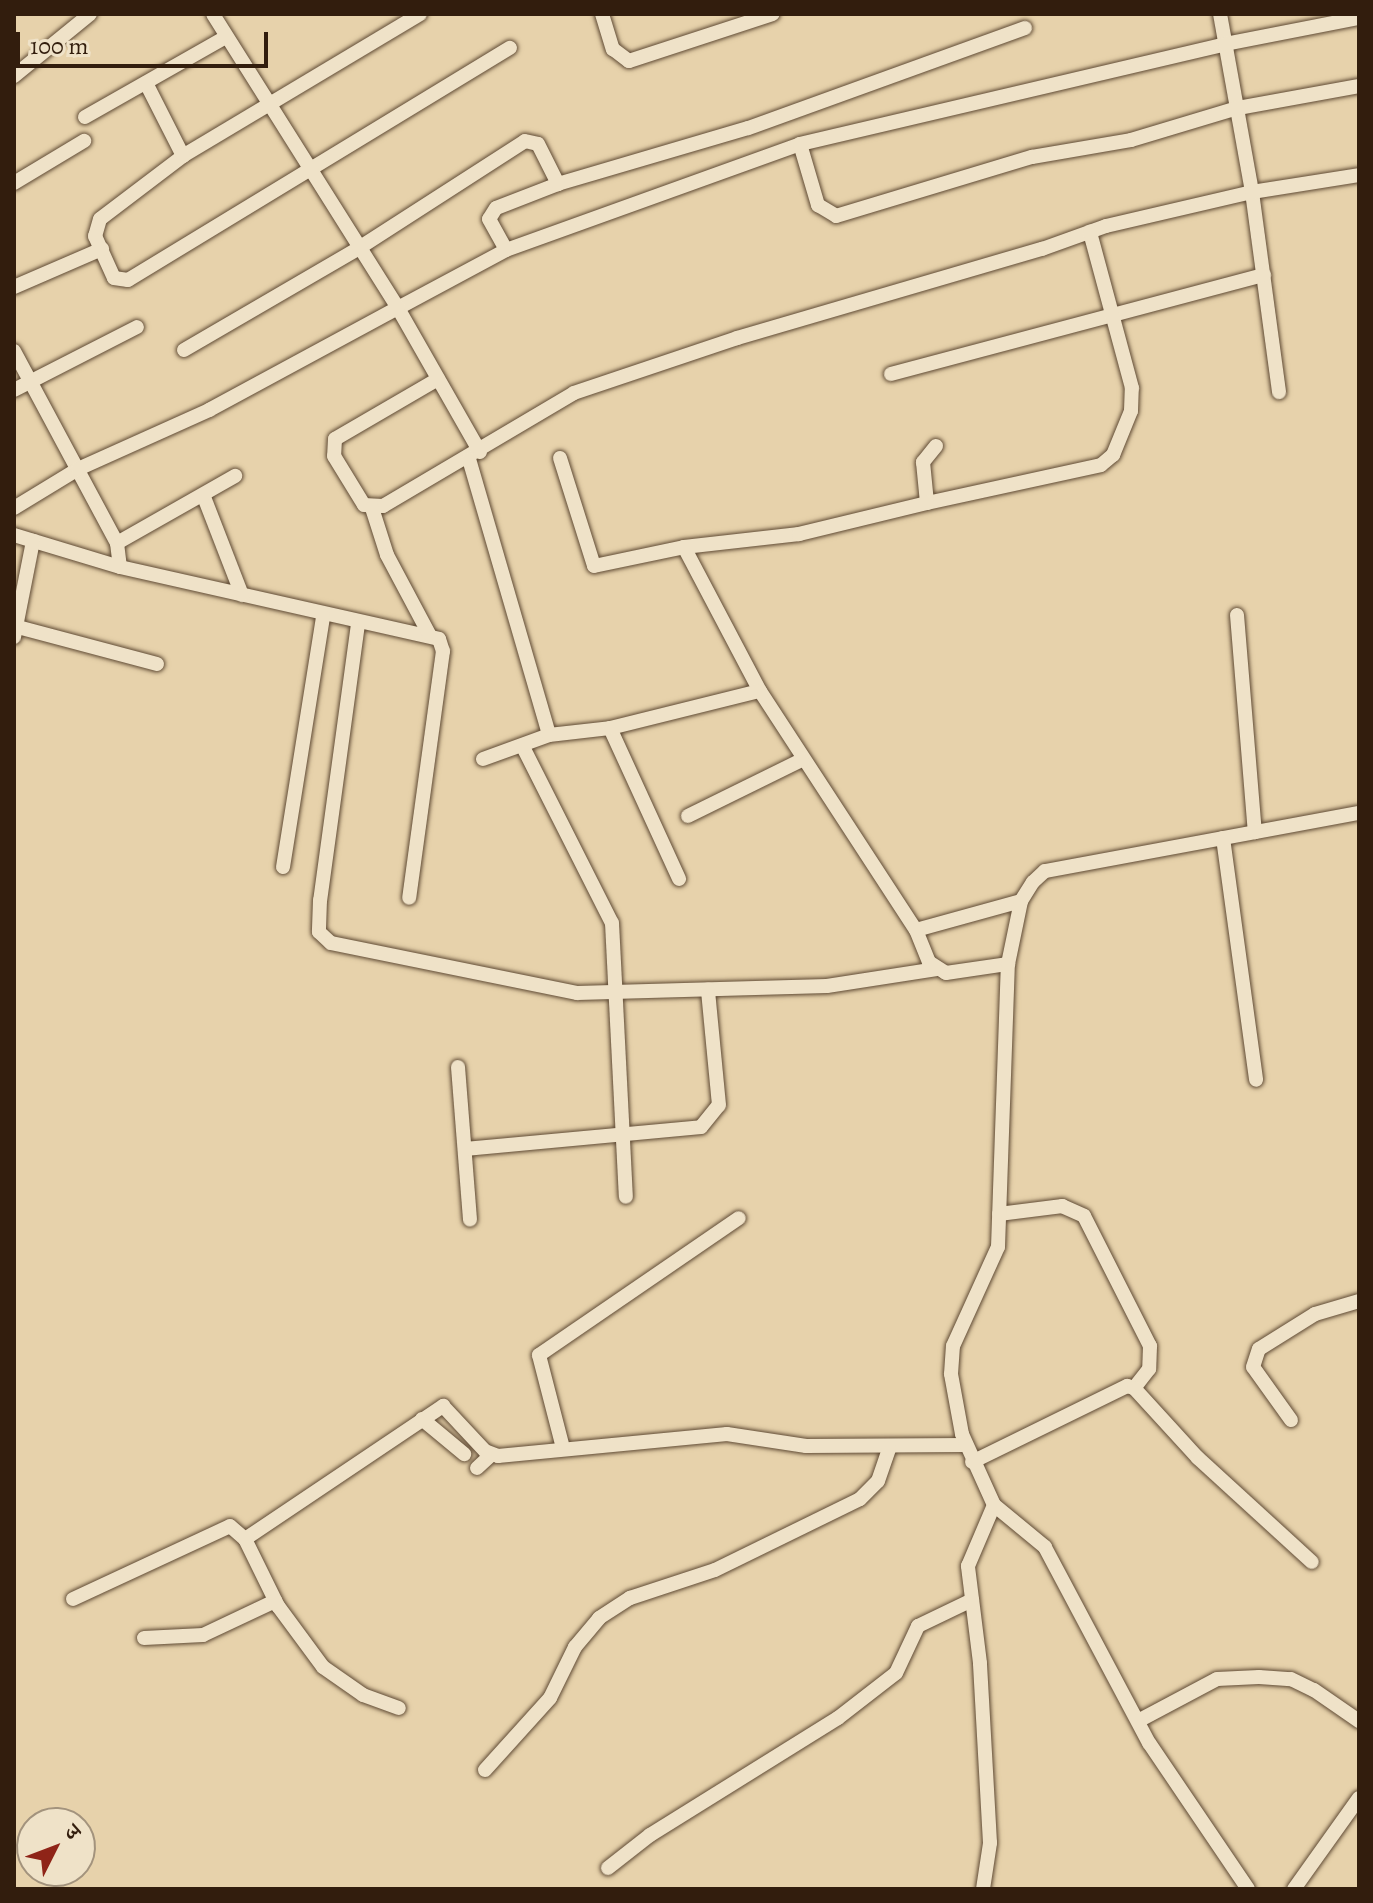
<!DOCTYPE html>
<html>
<head>
<meta charset="utf-8">
<style>
	body { margin:0 }
	#map { position:relative; width:1373px; height:1903px; overflow:hidden; background:#e7d2ab; font-family:Alegreya,"Noto Serif Devanagari",serif }
	div>[style] { position:absolute }
	[style*='--x'] { left:calc(var(--x)*1px); top:calc(var(--y)*1px); width:calc(var(--w)*1px); rotate:calc(var(--a)*1deg) }
	.roads { filter:drop-shadow(0 0 2px #5f4a34) drop-shadow(0 0 2px #5f4a34) }
	.minor>* { height:14px; margin:-7px; padding:0 7px; transform-origin:7px; border-radius:7px; background:#efe2c8 }
	span { translate:-50% -50%; white-space:nowrap; text-align:center; line-height:1.15; -webkit-text-stroke:6px #efe2c8; paint-order:stroke }
	.frame { position:absolute; inset:0; border:16px solid #321d0d; pointer-events:none }
	.north { position:absolute; left:16px; top:1807px; width:80px; height:80px; box-sizing:border-box; background:#efe2c8; border:2px solid #a3937d; border-radius:50%; rotate:48deg; font-size:22px; font-weight:700; line-height:32px; text-align:center; color:#321d0d }
	.north::after { content:''; display:block; margin:auto; width:28px; height:36px; background:#8f2418; clip-path:polygon(50% 0,100% 100%,50% 72%,0 100%) }
	.scale { position:absolute; left:16px; top:32px; width:252px; height:36px; box-sizing:border-box; border:4px solid #321d0d; border-top:0; padding-left:10px; font-size:24px; line-height:28px; white-space:nowrap; color:#321d0d; -webkit-text-stroke:6px #efe2c8; paint-order:stroke }
</style>
</head>
<body>
<div id="map">
	<div class="roads">
		<div class="minor">
			<i style="--x:420;--y:14;--w:276;--a:149.1"></i>
			<i style="--x:183;--y:156;--w:104;--a:142.8"></i>
			<i style="--x:100;--y:219;--w:18;--a:106"></i>
			<i style="--x:95;--y:236;--w:46;--a:65.7"></i>
			<i style="--x:114;--y:278;--w:14;--a:8"></i>
			<i style="--x:128;--y:280;--w:447;--a:-31.3"></i>
			<i style="--x:602;--y:14;--w:37;--a:73"></i>
			<i style="--x:613;--y:49;--w:20;--a:37"></i>
			<i style="--x:629;--y:61;--w:151;--a:-18.1"></i>
			<i style="--x:1220;--y:14;--w:181;--a:79.8"></i>
			<i style="--x:1252;--y:192;--w:202;--a:82.3"></i>
			<i style="--x:1025;--y:28;--w:294;--a:160.1"></i>
			<i style="--x:748;--y:128;--w:198;--a:163.6"></i>
			<i style="--x:558;--y:184;--w:66;--a:158.8"></i>
			<i style="--x:496;--y:208;--w:13;--a:122"></i>
			<i style="--x:489;--y:219;--w:35;--a:61"></i>
			<i style="--x:506;--y:250;--w:313;--a:-19.8"></i>
			<i style="--x:800;--y:144;--w:437;--a:-13.2"></i>
			<i style="--x:1225;--y:44;--w:136;--a:-11"></i>
			<i style="--x:14;--y:76;--w:98;--a:-39.2"></i>
			<i style="--x:146;--y:83;--w:82;--a:63.1"></i>
			<i style="--x:85;--y:117;--w:162;--a:-29.6"></i>
			<i style="--x:800;--y:144;--w:64;--a:73.6"></i>
			<i style="--x:818;--y:205;--w:21;--a:31"></i>
			<i style="--x:836;--y:216;--w:205;--a:-16.8"></i>
			<i style="--x:1032;--y:157;--w:100;--a:-9.7"></i>
			<i style="--x:1131;--y:140;--w:112;--a:-16.7"></i>
			<i style="--x:1238;--y:108;--w:123;--a:-10.3"></i>
			<i style="--x:14;--y:183;--w:82;--a:-31"></i>
			<i style="--x:14;--y:287;--w:96;--a:-23.4"></i>
			<i style="--x:184;--y:350;--w:203;--a:-30.2"></i>
			<i style="--x:359;--y:248;--w:197;--a:-32.8"></i>
			<i style="--x:525;--y:141;--w:13;--a:13"></i>
			<i style="--x:538;--y:144;--w:45;--a:63.4"></i>
			<i style="--x:14;--y:351;--w:218;--a:61.8"></i>
			<i style="--x:117;--y:543;--w:24;--a:83"></i>
			<i style="--x:120;--y:567;--w:327;--a:12.7"></i>
			<i style="--x:439;--y:639;--w:13;--a:72"></i>
			<i style="--x:443;--y:651;--w:249;--a:97.8"></i>
			<i style="--x:891;--y:374;--w:386;--a:-14.9"></i>
			<i style="--x:438;--y:379;--w:119;--a:149.8"></i>
			<i style="--x:335;--y:439;--w:17;--a:93"></i>
			<i style="--x:334;--y:456;--w:57;--a:58.5"></i>
			<i style="--x:364;--y:505;--w:19;--a:3"></i>
			<i style="--x:383;--y:506;--w:222;--a:-30.6"></i>
			<i style="--x:574;--y:393;--w:172;--a:-18.6"></i>
			<i style="--x:737;--y:338;--w:318;--a:-16.3"></i>
			<i style="--x:1042;--y:249;--w:68;--a:-19.8"></i>
			<i style="--x:1106;--y:226;--w:150;--a:-13.1"></i>
			<i style="--x:1252;--y:192;--w:108;--a:-9"></i>
			<i style="--x:14;--y:390;--w:138;--a:-27.1"></i>
			<i style="--x:936;--y:446;--w:21;--a:129"></i>
			<i style="--x:923;--y:462;--w:41;--a:84.4"></i>
			<i style="--x:927;--y:503;--w:178;--a:-12.3"></i>
			<i style="--x:1101;--y:465;--w:16;--a:-40"></i>
			<i style="--x:1113;--y:455;--w:48;--a:-67.8"></i>
			<i style="--x:1131;--y:411;--w:23;--a:-88"></i>
			<i style="--x:1132;--y:388;--w:162;--a:-105.1"></i>
			<i style="--x:480;--y:452;--w:166;--a:-119.7"></i>
			<i style="--x:398;--y:308;--w:123;--a:-28.2"></i>
			<i style="--x:560;--y:458;--w:113;--a:72.5"></i>
			<i style="--x:594;--y:566;--w:92;--a:-11.9"></i>
			<i style="--x:684;--y:547;--w:163;--a:62.2"></i>
			<i style="--x:469;--y:459;--w:287;--a:73.8"></i>
			<i style="--x:204;--y:497;--w:105;--a:68.8"></i>
			<i style="--x:14;--y:508;--w:75;--a:-31.4"></i>
			<i style="--x:78;--y:469;--w:144;--a:-24.2"></i>
			<i style="--x:209;--y:410;--w:215;--a:-28.4"></i>
			<i style="--x:398;--y:308;--w:347;--a:-122.2"></i>
			<i style="--x:372;--y:508;--w:49;--a:72.3"></i>
			<i style="--x:387;--y:555;--w:89;--a:62"></i>
			<i style="--x:14;--y:535;--w:111;--a:16.8"></i>
			<i style="--x:117;--y:543;--w:136;--a:-29.6"></i>
			<i style="--x:684;--y:547;--w:116;--a:-6.4"></i>
			<i style="--x:799;--y:534;--w:132;--a:-13.6"></i>
			<i style="--x:1237;--y:615;--w:218;--a:85.3"></i>
			<i style="--x:358;--y:624;--w:279;--a:97.8"></i>
			<i style="--x:320;--y:900;--w:32;--a:92"></i>
			<i style="--x:319;--y:932;--w:16;--a:43"></i>
			<i style="--x:331;--y:943;--w:251;--a:11.5"></i>
			<i style="--x:577;--y:993;--w:250;--a:-1.6"></i>
			<i style="--x:827;--y:986;--w:111;--a:-8.8"></i>
			<i style="--x:14;--y:626;--w:148;--a:14.9"></i>
			<i style="--x:14;--y:637;--w:98;--a:-78.8"></i>
			<i style="--x:610;--y:728;--w:166;--a:65.4"></i>
			<i style="--x:523;--y:747;--w:197;--a:63.2"></i>
			<i style="--x:612;--y:923;--w:274;--a:87.1"></i>
			<i style="--x:483;--y:759;--w:70;--a:-20"></i>
			<i style="--x:549;--y:735;--w:61;--a:-6.5"></i>
			<i style="--x:610;--y:728;--w:154;--a:-13.9"></i>
			<i style="--x:760;--y:691;--w:285;--a:56.9"></i>
			<i style="--x:916;--y:930;--w:35;--a:68"></i>
			<i style="--x:929;--y:962;--w:20;--a:33"></i>
			<i style="--x:946;--y:973;--w:63;--a:-8.3"></i>
			<i style="--x:688;--y:816;--w:127;--a:-26.2"></i>
			<i style="--x:1223;--y:838;--w:244;--a:82.2"></i>
			<i style="--x:283;--y:867;--w:254;--a:-80.9"></i>
			<i style="--x:916;--y:930;--w:109;--a:-15.4"></i>
			<i style="--x:458;--y:1067;--w:153;--a:85.5"></i>
			<i style="--x:465;--y:1149;--w:237;--a:-5.3"></i>
			<i style="--x:701;--y:1127;--w:28;--a:-51"></i>
			<i style="--x:719;--y:1105;--w:116;--a:-95.5"></i>
			<i style="--x:999;--y:1214;--w:64;--a:-7.2"></i>
			<i style="--x:1062;--y:1206;--w:24;--a:24"></i>
			<i style="--x:1084;--y:1216;--w:146;--a:63.1"></i>
			<i style="--x:1150;--y:1346;--w:23;--a:92"></i>
			<i style="--x:1149;--y:1369;--w:24;--a:128"></i>
			<i style="--x:422;--y:1419;--w:55;--a:39.8"></i>
			<i style="--x:1291;--y:1420;--w:65;--a:-125.6"></i>
			<i style="--x:1253;--y:1367;--w:19;--a:-72"></i>
			<i style="--x:1259;--y:1349;--w:66;--a:-32"></i>
			<i style="--x:1315;--y:1314;--w:46;--a:-16.5"></i>
			<i style="--x:563;--y:1448;--w:96;--a:-104.5"></i>
			<i style="--x:539;--y:1355;--w:242;--a:-34.4"></i>
			<i style="--x:972;--y:1462;--w:173;--a:-26.1"></i>
			<i style="--x:1127;--y:1386;--w:7;--a:16"></i>
			<i style="--x:1134;--y:1388;--w:95;--a:47.6"></i>
			<i style="--x:1198;--y:1458;--w:154;--a:42.4"></i>
			<i style="--x:477;--y:1468;--w:19;--a:-43"></i>
			<i style="--x:245;--y:1539;--w:239;--a:-33.9"></i>
			<i style="--x:443;--y:1406;--w:62;--a:47"></i>
			<i style="--x:485;--y:1451;--w:14;--a:21"></i>
			<i style="--x:498;--y:1456;--w:230;--a:-5.5"></i>
			<i style="--x:727;--y:1434;--w:80;--a:8.6"></i>
			<i style="--x:806;--y:1446;--w:160;--a:-0.4"></i>
			<i style="--x:73;--y:1599;--w:173;--a:-24.9"></i>
			<i style="--x:230;--y:1526;--w:20;--a:41"></i>
			<i style="--x:245;--y:1539;--w:75;--a:63.8"></i>
			<i style="--x:278;--y:1606;--w:76;--a:53.6"></i>
			<i style="--x:323;--y:1667;--w:49;--a:35"></i>
			<i style="--x:363;--y:1695;--w:38;--a:20"></i>
			<i style="--x:144;--y:1638;--w:59;--a:-2.9"></i>
			<i style="--x:203;--y:1635;--w:80;--a:-25.3"></i>
			<i style="--x:1138;--y:1721;--w:89;--a:-28"></i>
			<i style="--x:1217;--y:1679;--w:42;--a:-2.7"></i>
			<i style="--x:1259;--y:1677;--w:32;--a:4"></i>
			<i style="--x:1291;--y:1679;--w:25;--a:26"></i>
			<i style="--x:1314;--y:1690;--w:55;--a:34.6"></i>
			<i style="--x:485;--y:1770;--w:97;--a:-47.9"></i>
			<i style="--x:550;--y:1698;--w:57;--a:-63.9"></i>
			<i style="--x:575;--y:1647;--w:38;--a:-50"></i>
			<i style="--x:599;--y:1618;--w:37;--a:-33"></i>
			<i style="--x:630;--y:1598;--w:89;--a:-18.2"></i>
			<i style="--x:715;--y:1570;--w:161;--a:-26.1"></i>
			<i style="--x:860;--y:1499;--w:25;--a:-45"></i>
			<i style="--x:878;--y:1481;--w:34;--a:-71"></i>
			<i style="--x:608;--y:1868;--w:53;--a:-38.2"></i>
			<i style="--x:650;--y:1835;--w:221;--a:-31.9"></i>
			<i style="--x:838;--y:1718;--w:73;--a:-37.8"></i>
			<i style="--x:896;--y:1673;--w:52;--a:-64.9"></i>
			<i style="--x:918;--y:1626;--w:60;--a:-25.7"></i>
			<i style="--x:983;--y:1889;--w:47;--a:-81.3"></i>
			<i style="--x:990;--y:1843;--w:180;--a:-93.2"></i>
			<i style="--x:980;--y:1663;--w:98;--a:-97.1"></i>
			<i style="--x:968;--y:1566;--w:66;--a:-66.9"></i>
			<i style="--x:1248;--y:1889;--w:176;--a:-124.1"></i>
			<i style="--x:1149;--y:1743;--w:222;--a:-118"></i>
			<i style="--x:1045;--y:1547;--w:66;--a:-140.5"></i>
			<i style="--x:994;--y:1505;--w:78;--a:-114.3"></i>
			<i style="--x:962;--y:1434;--w:61;--a:-100.4"></i>
			<i style="--x:951;--y:1374;--w:28;--a:-86"></i>
			<i style="--x:953;--y:1346;--w:109;--a:-65.6"></i>
			<i style="--x:998;--y:1247;--w:283;--a:-88"></i>
			<i style="--x:1008;--y:964;--w:64;--a:-78.3"></i>
			<i style="--x:1021;--y:901;--w:22;--a:-58"></i>
			<i style="--x:1033;--y:882;--w:16;--a:-43"></i>
			<i style="--x:1045;--y:871;--w:319;--a:-10.5"></i>
			<i style="--x:1294;--y:1889;--w:112;--a:-54.5"></i>
		</div>
	</div>
	<div class="frame"></div>
	<div class="north">उ</div>
	<div class="scale">100 m</div>
</div>
</body>
</html>
